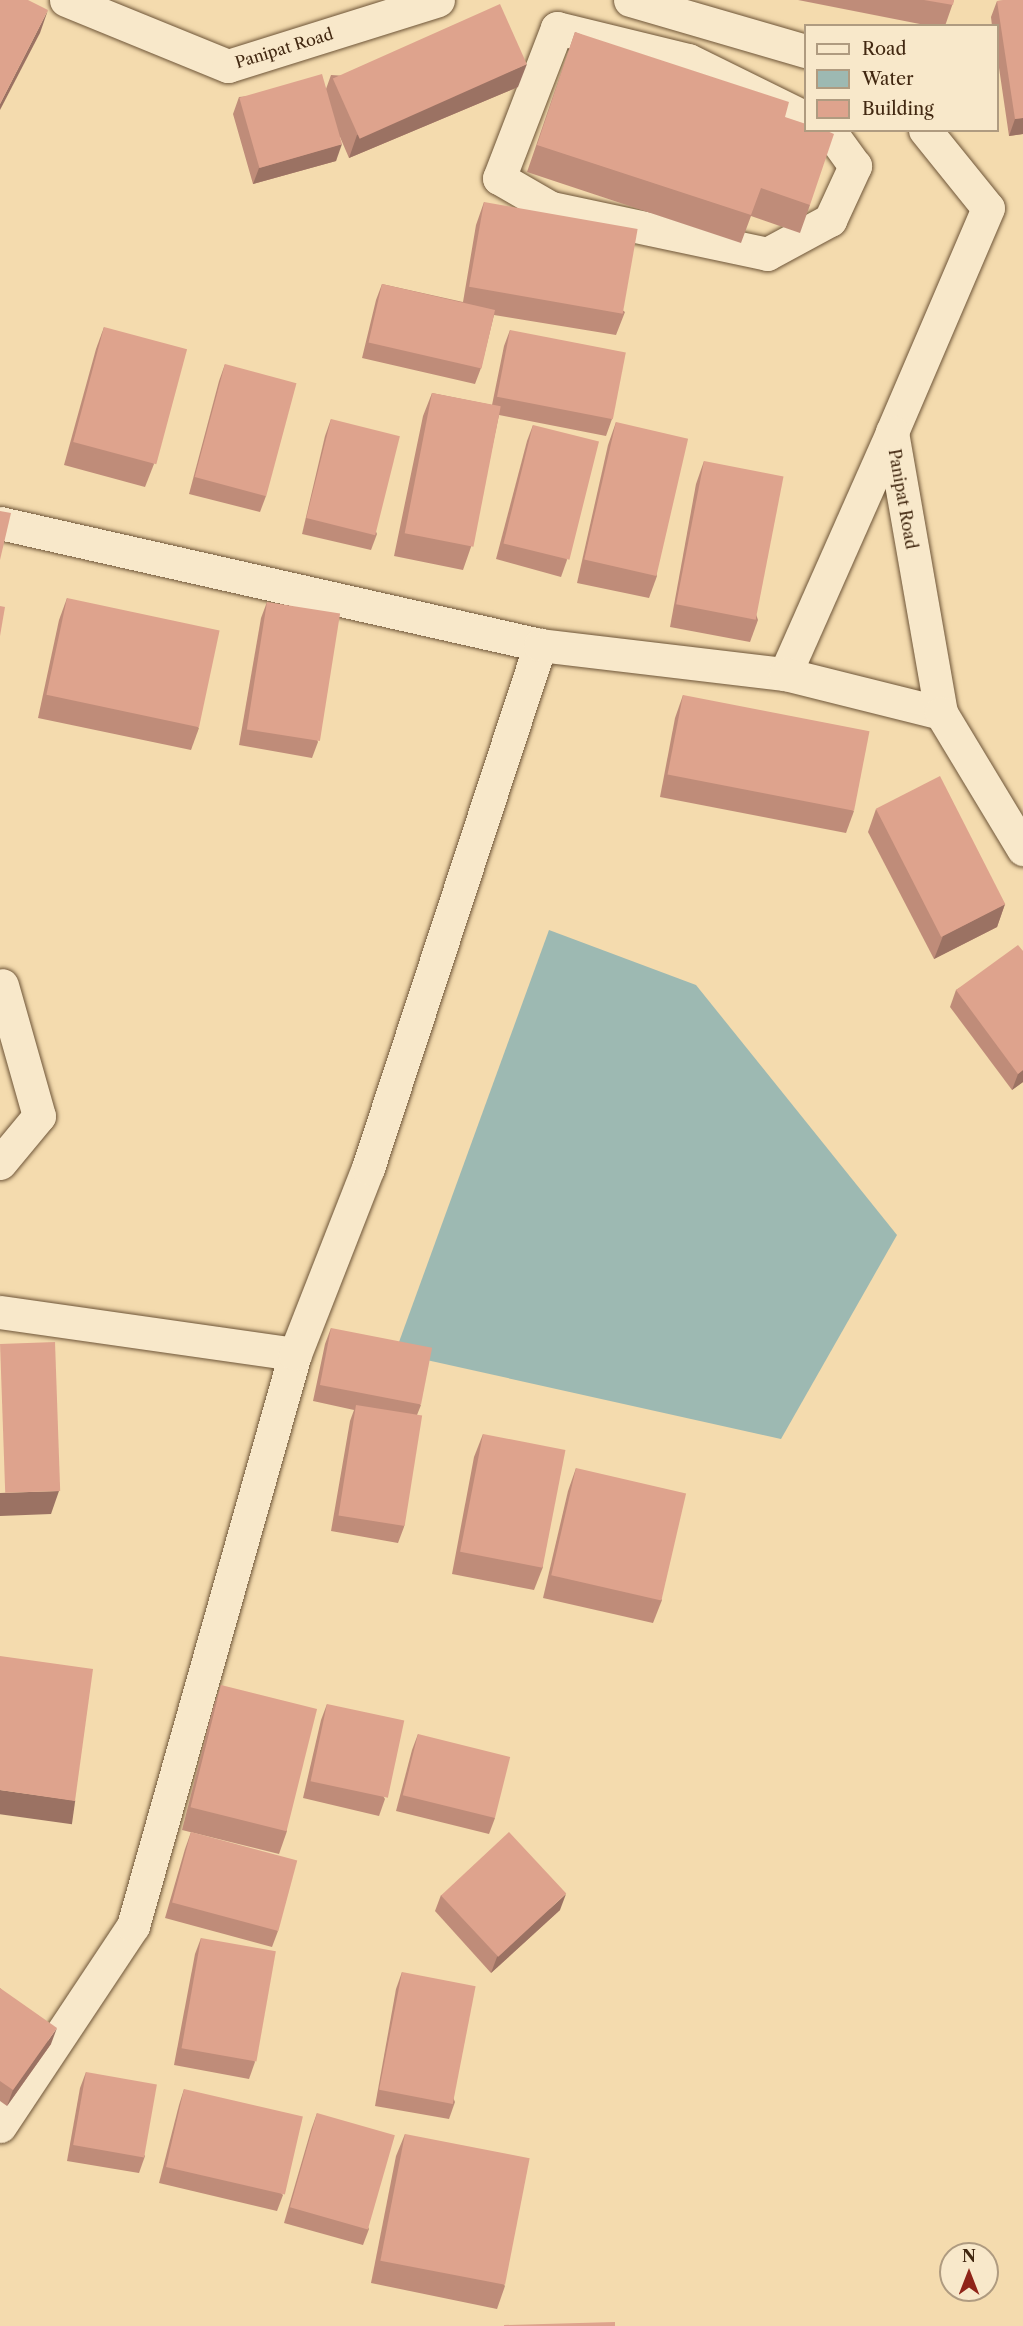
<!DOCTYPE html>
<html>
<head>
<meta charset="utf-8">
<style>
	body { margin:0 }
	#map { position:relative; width:1023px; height:2326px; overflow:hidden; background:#f4dbae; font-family:"Libre Caslon Text",serif }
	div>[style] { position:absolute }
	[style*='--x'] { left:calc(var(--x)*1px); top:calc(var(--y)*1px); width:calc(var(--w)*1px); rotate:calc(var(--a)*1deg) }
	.water>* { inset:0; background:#9db9b2 }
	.roads { filter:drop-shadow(0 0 2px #6e5538) drop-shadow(0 0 2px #6e5538) }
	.street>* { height:33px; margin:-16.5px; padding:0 16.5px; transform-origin:16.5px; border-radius:16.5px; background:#f8e8ca }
	.secondary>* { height:33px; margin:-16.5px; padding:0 16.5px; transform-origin:16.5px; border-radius:16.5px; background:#f8e8ca }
	.wall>* { inset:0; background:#bf8c79 }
	.shaded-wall>* { inset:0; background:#9b7263; transform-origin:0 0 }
	.building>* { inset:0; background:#dea38d; transform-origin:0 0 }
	span { translate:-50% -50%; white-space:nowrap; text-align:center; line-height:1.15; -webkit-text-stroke:6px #f8e8ca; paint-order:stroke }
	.street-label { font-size:16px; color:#422811 }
	.legend { position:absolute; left:804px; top:24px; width:195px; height:108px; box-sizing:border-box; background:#f8e8ca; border:2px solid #af9b80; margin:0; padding:8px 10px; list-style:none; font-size:18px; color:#422811 }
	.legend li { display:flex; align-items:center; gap:12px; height:30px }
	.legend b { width:30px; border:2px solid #af9b80 }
	.north { position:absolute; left:939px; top:2242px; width:60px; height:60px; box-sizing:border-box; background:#f8e8ca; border:2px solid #af9b80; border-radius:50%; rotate:0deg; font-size:16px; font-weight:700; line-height:24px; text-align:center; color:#422811 }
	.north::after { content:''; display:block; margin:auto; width:21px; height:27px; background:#8f2418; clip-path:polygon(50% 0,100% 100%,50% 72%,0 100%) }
</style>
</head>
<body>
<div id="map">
	<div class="water">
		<i style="clip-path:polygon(549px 930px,696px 985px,897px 1235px,781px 1439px,395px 1353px)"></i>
	</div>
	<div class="roads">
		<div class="street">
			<i style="--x:806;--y:118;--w:131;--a:-153.8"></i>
			<i style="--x:688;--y:60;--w:135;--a:-166.3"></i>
			<i style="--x:557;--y:28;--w:161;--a:111.1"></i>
			<i style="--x:499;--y:178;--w:60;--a:30"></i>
			<i style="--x:551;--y:208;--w:221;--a:12"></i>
			<i style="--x:767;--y:254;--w:72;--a:-28.4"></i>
			<i style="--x:830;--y:220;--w:60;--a:-65.2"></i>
			<i style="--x:855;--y:166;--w:44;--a:-125.8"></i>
			<i style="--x:0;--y:523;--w:554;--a:12.73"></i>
			<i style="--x:785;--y:674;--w:265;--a:-66.1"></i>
			<i style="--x:0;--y:1163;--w:61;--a:-50.3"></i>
			<i style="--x:39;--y:1116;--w:136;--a:-105.8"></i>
			<i style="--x:0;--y:1312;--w:298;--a:8.1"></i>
			<i style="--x:0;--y:2126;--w:240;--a:-56.4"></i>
			<i style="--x:133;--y:1926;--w:594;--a:-74.19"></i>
			<i style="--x:295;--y:1354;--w:200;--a:-68.6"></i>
			<i style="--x:368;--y:1168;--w:551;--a:-71.8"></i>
			<i style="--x:540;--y:645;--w:247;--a:6.8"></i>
			<i style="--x:785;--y:674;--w:161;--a:14"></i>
		</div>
		<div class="secondary">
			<i style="--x:66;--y:0;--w:175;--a:22.2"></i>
			<i style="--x:228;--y:66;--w:220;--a:-17.4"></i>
			<i style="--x:630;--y:0;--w:183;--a:16.2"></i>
			<i style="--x:925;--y:130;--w:100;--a:51.1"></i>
			<i style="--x:988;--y:208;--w:244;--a:113.2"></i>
			<i style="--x:892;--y:432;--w:285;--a:80.1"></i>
			<i style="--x:941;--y:713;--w:159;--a:58.9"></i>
		</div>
	</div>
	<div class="wall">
		<i style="clip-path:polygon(798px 0,954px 0,945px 26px,930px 26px)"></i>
		<i style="clip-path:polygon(1023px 0,1023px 134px,1009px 136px,998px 61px,998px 26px,992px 26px,991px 17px,997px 1px)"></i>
		<i style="clip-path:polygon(575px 32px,785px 117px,810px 205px,800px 233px,751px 216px,741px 243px,527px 172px)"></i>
		<i style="clip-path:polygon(331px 75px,518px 87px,349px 158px,340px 137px,336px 161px,253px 184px,233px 114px,239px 97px,326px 89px)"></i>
		<i style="clip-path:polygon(484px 202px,625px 312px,616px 335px,494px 315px,481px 368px,475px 384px,362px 358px,376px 300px,382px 284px,463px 302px,476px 225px)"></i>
		<i style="clip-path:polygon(104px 327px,154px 464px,145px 487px,64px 465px,96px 349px)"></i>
		<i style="clip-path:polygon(510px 330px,612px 419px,606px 436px,499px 415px,471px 547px,463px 570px,394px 556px,423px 416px,432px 393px,492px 405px,504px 346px)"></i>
		<i style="clip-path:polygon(225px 364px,266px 496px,260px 512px,189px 494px,219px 381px)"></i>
		<i style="clip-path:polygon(331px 419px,377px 534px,371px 550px,302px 534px,325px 436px)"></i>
		<i style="clip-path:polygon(616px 422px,657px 576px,649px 598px,577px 583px,608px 445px)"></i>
		<i style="clip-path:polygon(533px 425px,567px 560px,561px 577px,496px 559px,527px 441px)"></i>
		<i style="clip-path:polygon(704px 461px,758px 620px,750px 642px,670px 627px,696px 484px)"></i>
		<i style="clip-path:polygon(67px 598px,199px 728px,191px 750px,38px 718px,59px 620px)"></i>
		<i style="clip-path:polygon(267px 602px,318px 742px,312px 758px,239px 745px,261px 618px)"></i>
		<i style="clip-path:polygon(683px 695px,854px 811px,846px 833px,660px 797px,675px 718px)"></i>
		<i style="clip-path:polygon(876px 809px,1005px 904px,997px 927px,934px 959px,868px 832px)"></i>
		<i style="clip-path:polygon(1023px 951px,1023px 1082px,1012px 1090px,950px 1007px,956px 990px)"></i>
		<i style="clip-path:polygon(331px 1328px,421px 1405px,417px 1415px,404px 1527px,398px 1543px,331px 1531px,350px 1421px,354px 1410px,313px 1401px,325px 1344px)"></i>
		<i style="clip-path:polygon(483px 1434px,543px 1567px,534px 1590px,452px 1574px,474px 1457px)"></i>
		<i style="clip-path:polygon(576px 1468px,662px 1600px,653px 1623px,543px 1598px,568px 1491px)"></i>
		<i style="clip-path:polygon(221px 1685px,287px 1831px,279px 1854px,182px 1830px,213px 1708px)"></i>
		<i style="clip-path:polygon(327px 1704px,385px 1799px,379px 1816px,303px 1798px,321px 1720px)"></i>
		<i style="clip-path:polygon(418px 1734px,495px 1818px,489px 1834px,396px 1811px,412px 1750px)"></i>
		<i style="clip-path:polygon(191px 1832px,278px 1931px,272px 1947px,165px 1918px,185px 1849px)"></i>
		<i style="clip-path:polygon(441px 1895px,560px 1910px,491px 1973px,435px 1911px)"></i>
		<i style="clip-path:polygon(201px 1938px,255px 2062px,249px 2079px,174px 2065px,195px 1954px)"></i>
		<i style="clip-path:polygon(402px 1972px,455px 2102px,449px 2119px,375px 2106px,396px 1989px)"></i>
		<i style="clip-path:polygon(0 1988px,51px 2044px,7px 2106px,0 2101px)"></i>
		<i style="clip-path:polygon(86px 2072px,145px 2156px,139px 2173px,67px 2161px,80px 2088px)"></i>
		<i style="clip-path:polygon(184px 2089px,283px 2195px,277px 2211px,159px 2183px,179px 2105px)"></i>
		<i style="clip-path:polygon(317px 2113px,369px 2229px,363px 2245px,284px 2223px,311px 2130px)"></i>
		<i style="clip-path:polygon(405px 2134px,505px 2286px,497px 2309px,371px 2283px,396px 2156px)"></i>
	</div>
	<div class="shaded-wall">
		<i style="clip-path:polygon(48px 10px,40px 33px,0 110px,0 104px)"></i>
		<i style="clip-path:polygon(527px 64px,518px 87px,349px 158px,357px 135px)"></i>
		<i style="clip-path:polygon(1023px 118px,1023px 134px,1009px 136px,1015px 119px)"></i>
		<i style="clip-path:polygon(342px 144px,336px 161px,253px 184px,259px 168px)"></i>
		<i style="clip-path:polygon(1005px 904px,997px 927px,934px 959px,943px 936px)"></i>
		<i style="clip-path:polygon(1023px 1070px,1023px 1082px,1012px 1090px,1018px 1074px)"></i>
		<i style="clip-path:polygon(59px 1491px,51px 1514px,0 1516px,0 1493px)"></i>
		<i style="left:0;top:1790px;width:76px;height:24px;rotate:8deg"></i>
		<i style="clip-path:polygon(566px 1894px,560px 1910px,491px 1973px,497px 1957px)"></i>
		<i style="clip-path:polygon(57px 2028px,51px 2044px,7px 2106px,13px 2090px)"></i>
	</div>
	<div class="building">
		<i style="clip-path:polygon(0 0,28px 0,48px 10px,0 104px)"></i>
		<i style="clip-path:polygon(924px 0,954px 0,953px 5px)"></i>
		<i style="clip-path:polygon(1003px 0,1023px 0,1023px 118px,1015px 119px,997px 1px)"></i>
		<i style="left:500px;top:4px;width:66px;height:183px;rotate:66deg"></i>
		<i style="clip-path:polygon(575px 32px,789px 102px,785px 117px,806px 124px,806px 130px,825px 130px,834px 134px,810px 205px,761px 188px,751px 215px,537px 145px)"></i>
		<i style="left:322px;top:74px;width:73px;height:86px;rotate:74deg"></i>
		<i style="left:484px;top:202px;width:156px;height:86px;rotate:10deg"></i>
		<i style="left:382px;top:284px;width:116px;height:60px;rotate:13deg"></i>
		<i style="left:104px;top:327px;width:86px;height:119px;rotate:15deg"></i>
		<i style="left:510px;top:330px;width:118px;height:68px;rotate:11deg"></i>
		<i style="left:225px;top:364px;width:74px;height:117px;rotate:15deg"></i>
		<i style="left:432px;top:393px;width:70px;height:143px;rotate:11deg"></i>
		<i style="left:331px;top:419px;width:71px;height:102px;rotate:14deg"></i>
		<i style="left:616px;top:422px;width:74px;height:141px;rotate:13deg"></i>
		<i style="left:533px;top:425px;width:68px;height:122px;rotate:14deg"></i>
		<i style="left:704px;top:461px;width:81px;height:146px;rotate:11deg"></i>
		<i style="clip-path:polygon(0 511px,11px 513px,0 560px)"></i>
		<i style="left:67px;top:598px;width:156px;height:99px;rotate:12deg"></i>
		<i style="left:267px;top:602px;width:74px;height:129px;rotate:9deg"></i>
		<i style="clip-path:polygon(0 606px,5px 607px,0 636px)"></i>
		<i style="left:683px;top:695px;width:190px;height:81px;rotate:11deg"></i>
		<i style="left:940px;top:776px;width:144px;height:72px;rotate:63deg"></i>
		<i style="clip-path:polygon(1018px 945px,1023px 951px,1023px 1070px,1018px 1074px,956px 990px)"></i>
		<i style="left:331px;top:1328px;width:103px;height:58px;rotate:11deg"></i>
		<i style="left:55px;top:1342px;width:149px;height:55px;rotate:88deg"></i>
		<i style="left:356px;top:1405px;width:67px;height:112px;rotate:9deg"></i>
		<i style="left:483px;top:1434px;width:84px;height:120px;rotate:11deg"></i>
		<i style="left:576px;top:1468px;width:113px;height:110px;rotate:13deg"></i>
		<i style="clip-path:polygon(0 1656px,93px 1669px,75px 1801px,0 1790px)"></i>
		<i style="left:221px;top:1685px;width:99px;height:126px;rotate:14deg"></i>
		<i style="left:327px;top:1704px;width:79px;height:79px;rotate:12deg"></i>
		<i style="left:418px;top:1734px;width:95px;height:63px;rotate:14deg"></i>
		<i style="left:191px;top:1832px;width:110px;height:73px;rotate:15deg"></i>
		<i style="left:509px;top:1832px;width:84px;height:93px;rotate:47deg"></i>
		<i style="left:201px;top:1938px;width:76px;height:112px;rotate:10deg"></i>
		<i style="left:402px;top:1972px;width:75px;height:120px;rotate:11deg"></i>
		<i style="clip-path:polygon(0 1988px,57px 2028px,13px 2090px,0 2081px)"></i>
		<i style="left:86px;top:2072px;width:72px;height:74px;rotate:10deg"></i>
		<i style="left:184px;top:2089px;width:122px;height:80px;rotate:13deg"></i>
		<i style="left:317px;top:2113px;width:81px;height:98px;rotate:16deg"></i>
		<i style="left:405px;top:2134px;width:127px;height:129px;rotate:11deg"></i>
		<i style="clip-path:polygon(615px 2322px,615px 2326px,504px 2326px,504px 2325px)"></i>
	</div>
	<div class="street-label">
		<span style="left:284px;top:48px;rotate:-17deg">Panipat Road</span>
		<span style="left:903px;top:499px;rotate:80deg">Panipat Road</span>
	</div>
	<ul class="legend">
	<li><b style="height:8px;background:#f8e8ca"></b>Road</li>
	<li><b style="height:16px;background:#9db9b2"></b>Water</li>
	<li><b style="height:16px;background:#dea38d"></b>Building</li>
	</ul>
	<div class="north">N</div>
</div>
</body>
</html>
